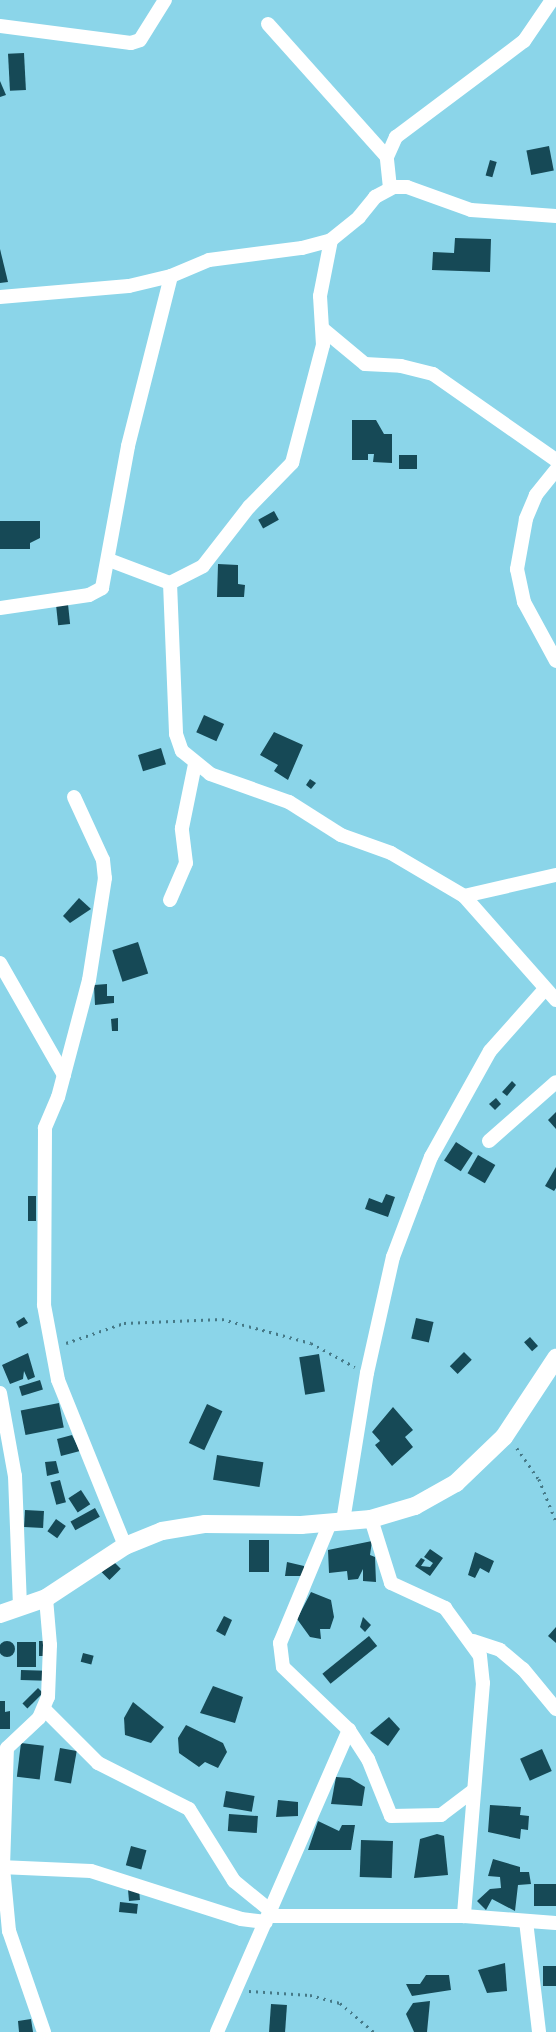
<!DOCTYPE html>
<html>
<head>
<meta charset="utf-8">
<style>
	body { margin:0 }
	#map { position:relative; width:556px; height:2032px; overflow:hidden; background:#8bd5e9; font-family:"Roboto Condensed",sans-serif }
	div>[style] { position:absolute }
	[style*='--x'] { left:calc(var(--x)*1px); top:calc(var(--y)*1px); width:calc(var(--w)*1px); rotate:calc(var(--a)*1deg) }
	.building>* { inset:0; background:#164956; transform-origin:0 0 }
	.round { border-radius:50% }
	.path>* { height:2.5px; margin-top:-1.25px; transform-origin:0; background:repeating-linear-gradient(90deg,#467987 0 2px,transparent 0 7px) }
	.minor>* { height:14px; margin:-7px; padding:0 7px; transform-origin:7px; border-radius:7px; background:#fff }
	.tertiary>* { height:18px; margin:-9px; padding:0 9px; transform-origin:9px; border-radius:9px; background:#fff }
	span { translate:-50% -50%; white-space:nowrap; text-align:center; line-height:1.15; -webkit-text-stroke:7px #cceffa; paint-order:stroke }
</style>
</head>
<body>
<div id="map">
	<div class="building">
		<i style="left:24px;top:53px;width:37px;height:16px;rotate:87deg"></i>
		<i style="clip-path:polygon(0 81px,6px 95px,0 97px)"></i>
		<i style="left:549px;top:146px;width:25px;height:23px;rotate:79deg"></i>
		<i style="left:490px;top:160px;width:7px;height:16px;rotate:16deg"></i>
		<i style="clip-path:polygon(455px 238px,491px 239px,490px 272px,432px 270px,433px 252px,454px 253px)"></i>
		<i style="clip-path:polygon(0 249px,8px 282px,0 283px)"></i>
		<i style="clip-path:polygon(352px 420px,376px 420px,384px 434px,392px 434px,392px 463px,373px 462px,374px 454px,368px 454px,368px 460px,352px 460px)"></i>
		<i style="left:399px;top:455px;width:18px;height:14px"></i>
		<i style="left:274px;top:511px;width:10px;height:18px;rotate:61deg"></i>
		<i style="clip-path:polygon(0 521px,40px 521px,40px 538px,30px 543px,30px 549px,0 549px)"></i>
		<i style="clip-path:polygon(218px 564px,238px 565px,238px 584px,245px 585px,244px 597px,217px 597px)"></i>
		<i style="left:68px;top:604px;width:20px;height:12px;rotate:84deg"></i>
		<i style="left:204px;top:715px;width:22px;height:19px;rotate:24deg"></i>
		<i style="clip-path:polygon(274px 732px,303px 745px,288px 780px,274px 771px,278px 765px,260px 755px)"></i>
		<i style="left:161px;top:748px;width:17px;height:24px;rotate:73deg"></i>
		<i style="clip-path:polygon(310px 779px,316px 783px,311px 789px,306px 785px)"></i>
		<i style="clip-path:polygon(79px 898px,91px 909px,70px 923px,63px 916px)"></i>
		<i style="left:138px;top:942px;width:33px;height:27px;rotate:72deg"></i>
		<i style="clip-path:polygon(107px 984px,107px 996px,114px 996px,114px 1003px,95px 1005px,94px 985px)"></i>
		<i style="clip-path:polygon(118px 1018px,118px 1031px,112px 1031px,111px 1019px)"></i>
		<i style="clip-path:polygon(512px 1081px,516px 1085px,507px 1096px,502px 1092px)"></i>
		<i style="clip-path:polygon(496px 1098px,501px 1104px,495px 1110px,489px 1104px)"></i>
		<i style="clip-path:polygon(556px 1112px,556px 1129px,548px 1120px)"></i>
		<i style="left:456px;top:1142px;width:20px;height:22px;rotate:33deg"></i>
		<i style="left:478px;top:1155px;width:20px;height:21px;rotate:30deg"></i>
		<i style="clip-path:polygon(556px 1167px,556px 1188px,554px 1191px,545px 1186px)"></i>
		<i style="clip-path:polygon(386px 1194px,395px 1197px,388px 1217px,365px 1209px,369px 1198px,382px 1203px)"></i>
		<i style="left:28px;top:1196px;width:8px;height:25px"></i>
		<i style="clip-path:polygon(24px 1317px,28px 1323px,19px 1328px,16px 1322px)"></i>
		<i style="left:416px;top:1318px;width:18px;height:21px;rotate:13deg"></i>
		<i style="left:530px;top:1337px;width:12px;height:8px;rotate:48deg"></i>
		<i style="left:464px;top:1352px;width:11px;height:20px;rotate:45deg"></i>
		<i style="clip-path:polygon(28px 1353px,35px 1377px,28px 1380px,24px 1371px,23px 1379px,10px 1384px,2px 1365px)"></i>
		<i style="left:319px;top:1354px;width:38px;height:20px;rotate:81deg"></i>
		<i style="left:40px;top:1380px;width:10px;height:22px;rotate:73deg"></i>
		<i style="left:59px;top:1403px;width:25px;height:39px;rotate:79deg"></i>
		<i style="left:207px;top:1404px;width:17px;height:43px;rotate:25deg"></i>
		<i style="clip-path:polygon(393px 1407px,413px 1430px,405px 1437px,413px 1447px,392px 1466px,375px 1445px,380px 1441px,372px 1432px)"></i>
		<i style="clip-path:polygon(72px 1435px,80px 1451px,61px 1456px,57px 1439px)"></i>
		<i style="left:217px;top:1455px;width:47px;height:25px;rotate:9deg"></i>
		<i style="clip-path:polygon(56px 1461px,59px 1473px,47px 1476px,45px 1462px)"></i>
		<i style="left:60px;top:1480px;width:23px;height:10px;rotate:75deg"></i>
		<i style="left:81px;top:1490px;width:17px;height:15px;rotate:57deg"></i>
		<i style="left:95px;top:1508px;width:10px;height:28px;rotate:61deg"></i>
		<i style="left:25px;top:1510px;width:19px;height:17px;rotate:3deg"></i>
		<i style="left:56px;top:1519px;width:12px;height:15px;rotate:35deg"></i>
		<i style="left:249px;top:1540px;width:20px;height:32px"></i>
		<i style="clip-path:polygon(372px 1541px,370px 1555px,375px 1557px,376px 1582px,363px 1581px,363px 1569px,358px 1579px,348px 1580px,347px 1571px,329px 1573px,328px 1550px)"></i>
		<i style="clip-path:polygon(430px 1549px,443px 1558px,430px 1576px,415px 1566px,421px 1558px,425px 1560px,421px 1566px,430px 1567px,433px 1563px,424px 1557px)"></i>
		<i style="clip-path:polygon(475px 1552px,494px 1561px,489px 1573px,480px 1568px,475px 1578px,468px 1575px)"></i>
		<i style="left:113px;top:1561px;width:11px;height:16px;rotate:45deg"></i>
		<i style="clip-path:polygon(287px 1562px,304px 1566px,304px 1576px,285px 1576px)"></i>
		<i style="clip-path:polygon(311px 1592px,331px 1600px,334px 1617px,330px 1629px,320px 1629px,321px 1639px,310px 1637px,297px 1619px)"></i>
		<i style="clip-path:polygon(224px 1616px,232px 1620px,225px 1636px,216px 1631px)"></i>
		<i style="clip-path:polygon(363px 1617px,371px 1625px,365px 1632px,360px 1627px)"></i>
		<i style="clip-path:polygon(556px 1627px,556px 1643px,548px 1636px)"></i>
		<i style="left:369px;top:1636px;width:13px;height:60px;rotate:51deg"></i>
		<i class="round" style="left:-1px;top:1641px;width:16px;height:16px"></i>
		<i style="left:39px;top:1641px;width:9px;height:15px"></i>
		<i style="left:17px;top:1642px;width:19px;height:25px"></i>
		<i style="left:83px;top:1653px;width:11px;height:9px;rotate:15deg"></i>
		<i style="left:21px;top:1670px;width:25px;height:10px;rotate:2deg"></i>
		<i style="clip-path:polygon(213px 1686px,243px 1697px,235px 1723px,200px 1713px)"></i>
		<i style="left:38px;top:1688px;width:7px;height:22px;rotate:45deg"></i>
		<i style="clip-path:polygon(0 1701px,5px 1701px,5px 1712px,10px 1711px,10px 1729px,0 1729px)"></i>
		<i style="clip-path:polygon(133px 1702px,164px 1727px,151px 1743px,125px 1735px,124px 1718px)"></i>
		<i style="clip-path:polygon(389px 1717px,400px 1729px,388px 1746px,370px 1733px)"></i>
		<i style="clip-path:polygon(186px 1725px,223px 1743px,227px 1752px,218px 1768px,205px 1762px,199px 1767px,179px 1753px,178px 1738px)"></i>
		<i style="left:21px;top:1743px;width:23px;height:34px;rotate:7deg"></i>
		<i style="left:60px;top:1748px;width:17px;height:33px;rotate:10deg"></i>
		<i style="left:542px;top:1749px;width:24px;height:24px;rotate:66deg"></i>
		<i style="clip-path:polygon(336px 1777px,350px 1778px,365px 1787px,362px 1806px,331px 1804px)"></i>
		<i style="left:226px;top:1791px;width:29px;height:16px;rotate:10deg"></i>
		<i style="clip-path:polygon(278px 1800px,298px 1802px,298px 1816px,276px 1817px)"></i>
		<i style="clip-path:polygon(490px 1805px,521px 1807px,520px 1815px,529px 1816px,528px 1830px,521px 1829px,520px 1839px,488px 1832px)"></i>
		<i style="left:229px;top:1814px;width:29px;height:17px;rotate:4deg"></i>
		<i style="clip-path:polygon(318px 1821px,339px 1831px,342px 1825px,355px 1825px,351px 1850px,308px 1850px)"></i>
		<i style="clip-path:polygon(437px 1834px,444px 1836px,448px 1875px,414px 1878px,420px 1839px)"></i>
		<i style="left:361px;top:1840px;width:32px;height:37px;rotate:2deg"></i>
		<i style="left:131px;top:1846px;width:16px;height:20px;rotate:15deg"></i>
		<i style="clip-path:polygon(493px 1859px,520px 1867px,520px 1872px,529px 1872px,531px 1884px,518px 1885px,515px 1911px,492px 1899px,486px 1910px,477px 1901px,490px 1889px,501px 1888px,500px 1877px,488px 1876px)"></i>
		<i style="left:556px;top:1884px;width:22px;height:22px;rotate:90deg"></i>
		<i style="left:139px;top:1889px;width:11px;height:11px;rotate:85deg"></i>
		<i style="left:120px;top:1902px;width:18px;height:10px;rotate:6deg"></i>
		<i style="clip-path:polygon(505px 1963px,507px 1991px,487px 1993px,478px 1970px)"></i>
		<i style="left:556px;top:1966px;width:20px;height:13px;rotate:90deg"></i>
		<i style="clip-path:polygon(426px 1975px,449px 1975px,451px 1990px,412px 1996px,406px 1984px,420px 1984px)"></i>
		<i style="clip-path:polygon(430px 2001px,427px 2032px,414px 2032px,406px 2014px,413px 2003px)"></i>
		<i style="left:271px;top:2004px;width:16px;height:28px;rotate:4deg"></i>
		<i style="clip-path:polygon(31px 2019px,33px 2032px,19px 2032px,18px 2021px)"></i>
	</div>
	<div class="path">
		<i style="--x:66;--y:1343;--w:61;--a:-19"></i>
		<i style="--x:124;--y:1323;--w:98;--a:-2.3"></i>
		<i style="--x:222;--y:1319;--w:92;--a:15.1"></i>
		<i style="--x:311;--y:1343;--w:50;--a:28.6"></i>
		<i style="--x:517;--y:1448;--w:38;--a:55"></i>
		<i style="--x:539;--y:1479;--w:45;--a:68"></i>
		<i style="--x:249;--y:1991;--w:61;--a:3.8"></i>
		<i style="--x:310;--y:1995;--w:31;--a:15"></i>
		<i style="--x:340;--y:2003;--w:45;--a:40.5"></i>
	</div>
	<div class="minor">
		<i style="--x:268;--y:24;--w:178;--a:48.2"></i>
		<i style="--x:0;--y:26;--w:132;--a:7.4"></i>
		<i style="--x:131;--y:43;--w:9;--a:-18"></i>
		<i style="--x:140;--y:40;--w:47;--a:-58"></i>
		<i style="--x:390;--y:188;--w:31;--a:-96"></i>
		<i style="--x:387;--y:157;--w:22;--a:-66"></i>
		<i style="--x:396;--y:137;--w:160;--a:-36.9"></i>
		<i style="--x:524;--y:41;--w:50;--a:-55.7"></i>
		<i style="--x:0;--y:297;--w:129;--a:-4.9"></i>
		<i style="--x:129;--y:286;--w:43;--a:-13.4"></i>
		<i style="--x:171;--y:276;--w:41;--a:-22.8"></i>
		<i style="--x:209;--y:260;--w:94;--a:-7.4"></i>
		<i style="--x:302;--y:248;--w:30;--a:-15"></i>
		<i style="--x:331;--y:240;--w:36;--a:-39"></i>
		<i style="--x:359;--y:217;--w:26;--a:-51"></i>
		<i style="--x:375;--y:197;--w:21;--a:-28"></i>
		<i style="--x:394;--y:187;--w:13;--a:0"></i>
		<i style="--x:407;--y:187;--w:68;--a:19.8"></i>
		<i style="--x:471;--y:210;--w:85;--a:4"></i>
		<i style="--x:324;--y:330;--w:53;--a:39.7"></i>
		<i style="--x:365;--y:364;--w:36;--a:3"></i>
		<i style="--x:401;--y:366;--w:33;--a:14"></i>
		<i style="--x:433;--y:374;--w:150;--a:35"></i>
		<i style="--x:556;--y:470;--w:32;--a:129"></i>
		<i style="--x:536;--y:495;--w:26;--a:113"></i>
		<i style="--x:526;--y:519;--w:51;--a:100.2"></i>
		<i style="--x:517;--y:569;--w:34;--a:78"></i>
		<i style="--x:524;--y:602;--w:67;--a:61.5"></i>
		<i style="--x:109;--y:560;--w:65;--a:20.7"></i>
		<i style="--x:170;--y:583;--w:151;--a:87.7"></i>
		<i style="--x:176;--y:734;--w:18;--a:71"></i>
		<i style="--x:182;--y:751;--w:36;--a:39"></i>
		<i style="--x:210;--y:774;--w:84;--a:19.5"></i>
		<i style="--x:289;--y:802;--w:62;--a:32.4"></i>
		<i style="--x:341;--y:835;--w:53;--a:19.8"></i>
		<i style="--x:391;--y:853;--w:85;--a:30.5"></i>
		<i style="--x:464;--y:896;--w:139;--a:48.5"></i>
		<i style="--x:170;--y:583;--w:37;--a:-27"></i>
		<i style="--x:203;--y:566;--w:75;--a:-52.1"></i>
		<i style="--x:249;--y:507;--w:62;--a:-45.7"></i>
		<i style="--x:292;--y:463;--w:122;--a:-75.3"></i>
		<i style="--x:323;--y:345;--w:49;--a:-93.5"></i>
		<i style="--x:320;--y:296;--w:57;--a:-78.9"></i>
		<i style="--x:0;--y:608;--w:90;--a:-8.3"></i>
		<i style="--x:89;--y:595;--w:15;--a:-28"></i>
		<i style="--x:102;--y:588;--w:144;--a:-79.6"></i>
		<i style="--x:128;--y:446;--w:175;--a:-75.8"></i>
		<i style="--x:74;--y:797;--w:69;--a:65.3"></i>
		<i style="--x:103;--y:860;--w:18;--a:84"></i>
		<i style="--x:105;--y:878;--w:103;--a:98.9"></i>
		<i style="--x:89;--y:980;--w:121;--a:104.8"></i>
		<i style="--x:58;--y:1097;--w:34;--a:113"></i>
		<i style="--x:45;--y:1128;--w:177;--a:90.3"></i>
		<i style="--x:44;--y:1305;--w:76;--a:79.4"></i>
		<i style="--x:58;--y:1380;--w:179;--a:68"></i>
		<i style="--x:464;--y:896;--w:94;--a:-12.9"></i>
		<i style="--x:170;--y:900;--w:40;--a:-66.6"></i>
		<i style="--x:186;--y:863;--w:35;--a:-97"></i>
		<i style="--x:182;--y:828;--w:65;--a:-78.5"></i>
		<i style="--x:0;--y:963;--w:129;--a:60.3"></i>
		<i style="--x:489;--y:1141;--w:89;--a:-41.4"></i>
		<i style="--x:0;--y:1393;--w:84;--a:79.8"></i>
		<i style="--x:15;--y:1476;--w:132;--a:87.8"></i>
		<i style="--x:371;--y:1519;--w:67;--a:72.6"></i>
		<i style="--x:391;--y:1583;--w:60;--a:24.8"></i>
		<i style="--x:445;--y:1608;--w:59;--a:53.9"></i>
		<i style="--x:480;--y:1656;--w:27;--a:84"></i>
		<i style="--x:483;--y:1683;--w:234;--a:94.7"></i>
		<i style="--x:343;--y:1521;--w:150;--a:-80.8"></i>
		<i style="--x:367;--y:1373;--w:119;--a:-77.4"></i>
		<i style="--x:393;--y:1257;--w:65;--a:-69.3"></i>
		<i style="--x:416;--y:1196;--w:42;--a:-69"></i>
		<i style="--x:431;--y:1157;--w:121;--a:-60.9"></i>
		<i style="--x:490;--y:1051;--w:83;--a:-48.4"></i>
		<i style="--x:330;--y:1523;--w:130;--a:112.6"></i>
		<i style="--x:280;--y:1643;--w:24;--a:83"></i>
		<i style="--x:283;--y:1667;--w:91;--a:43.7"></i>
		<i style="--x:349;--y:1730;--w:35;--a:57"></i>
		<i style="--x:368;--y:1759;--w:61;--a:68"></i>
		<i style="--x:391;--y:1816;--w:50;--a:-1.1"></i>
		<i style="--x:441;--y:1815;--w:41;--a:-37.1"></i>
		<i style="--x:473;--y:1641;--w:28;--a:18"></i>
		<i style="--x:500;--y:1650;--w:30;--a:40"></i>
		<i style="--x:523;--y:1669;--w:52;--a:50.5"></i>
		<i style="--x:45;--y:1710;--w:75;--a:45"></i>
		<i style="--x:98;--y:1763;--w:102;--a:26.8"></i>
		<i style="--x:189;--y:1809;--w:85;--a:58"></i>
		<i style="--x:234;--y:1881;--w:49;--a:39.2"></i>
		<i style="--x:0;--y:1867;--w:91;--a:2.5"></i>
		<i style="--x:91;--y:1871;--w:157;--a:17.7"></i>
		<i style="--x:241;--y:1919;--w:25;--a:7"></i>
		<i style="--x:270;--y:1916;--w:194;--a:0"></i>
		<i style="--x:464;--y:1916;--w:92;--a:4.4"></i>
		<i style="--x:526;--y:1921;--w:112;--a:83.3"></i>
		<i style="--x:44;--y:2032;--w:107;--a:-109.1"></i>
		<i style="--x:9;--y:1931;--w:64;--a:-95.4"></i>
		<i style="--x:3;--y:1867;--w:119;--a:-88.1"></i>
		<i style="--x:7;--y:1748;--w:44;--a:-43.2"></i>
		<i style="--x:39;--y:1718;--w:23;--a:-67"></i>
		<i style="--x:48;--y:1697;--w:52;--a:-87.8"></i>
		<i style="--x:50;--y:1645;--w:47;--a:-94.9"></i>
		<i style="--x:217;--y:2032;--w:330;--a:-66.4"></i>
	</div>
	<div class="tertiary">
		<i style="--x:0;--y:1614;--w:49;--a:-19.2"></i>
		<i style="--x:46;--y:1598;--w:95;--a:-33.4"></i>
		<i style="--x:125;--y:1546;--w:40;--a:-22"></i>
		<i style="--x:162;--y:1531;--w:44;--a:-9.2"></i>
		<i style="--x:205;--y:1524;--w:96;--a:0.6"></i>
		<i style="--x:301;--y:1525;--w:70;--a:-4.9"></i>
		<i style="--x:371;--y:1519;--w:46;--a:-16.5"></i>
		<i style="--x:415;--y:1506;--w:47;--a:-29.3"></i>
		<i style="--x:456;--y:1483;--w:66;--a:-43.8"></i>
		<i style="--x:504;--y:1437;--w:95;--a:-56.6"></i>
	</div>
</div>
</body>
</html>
